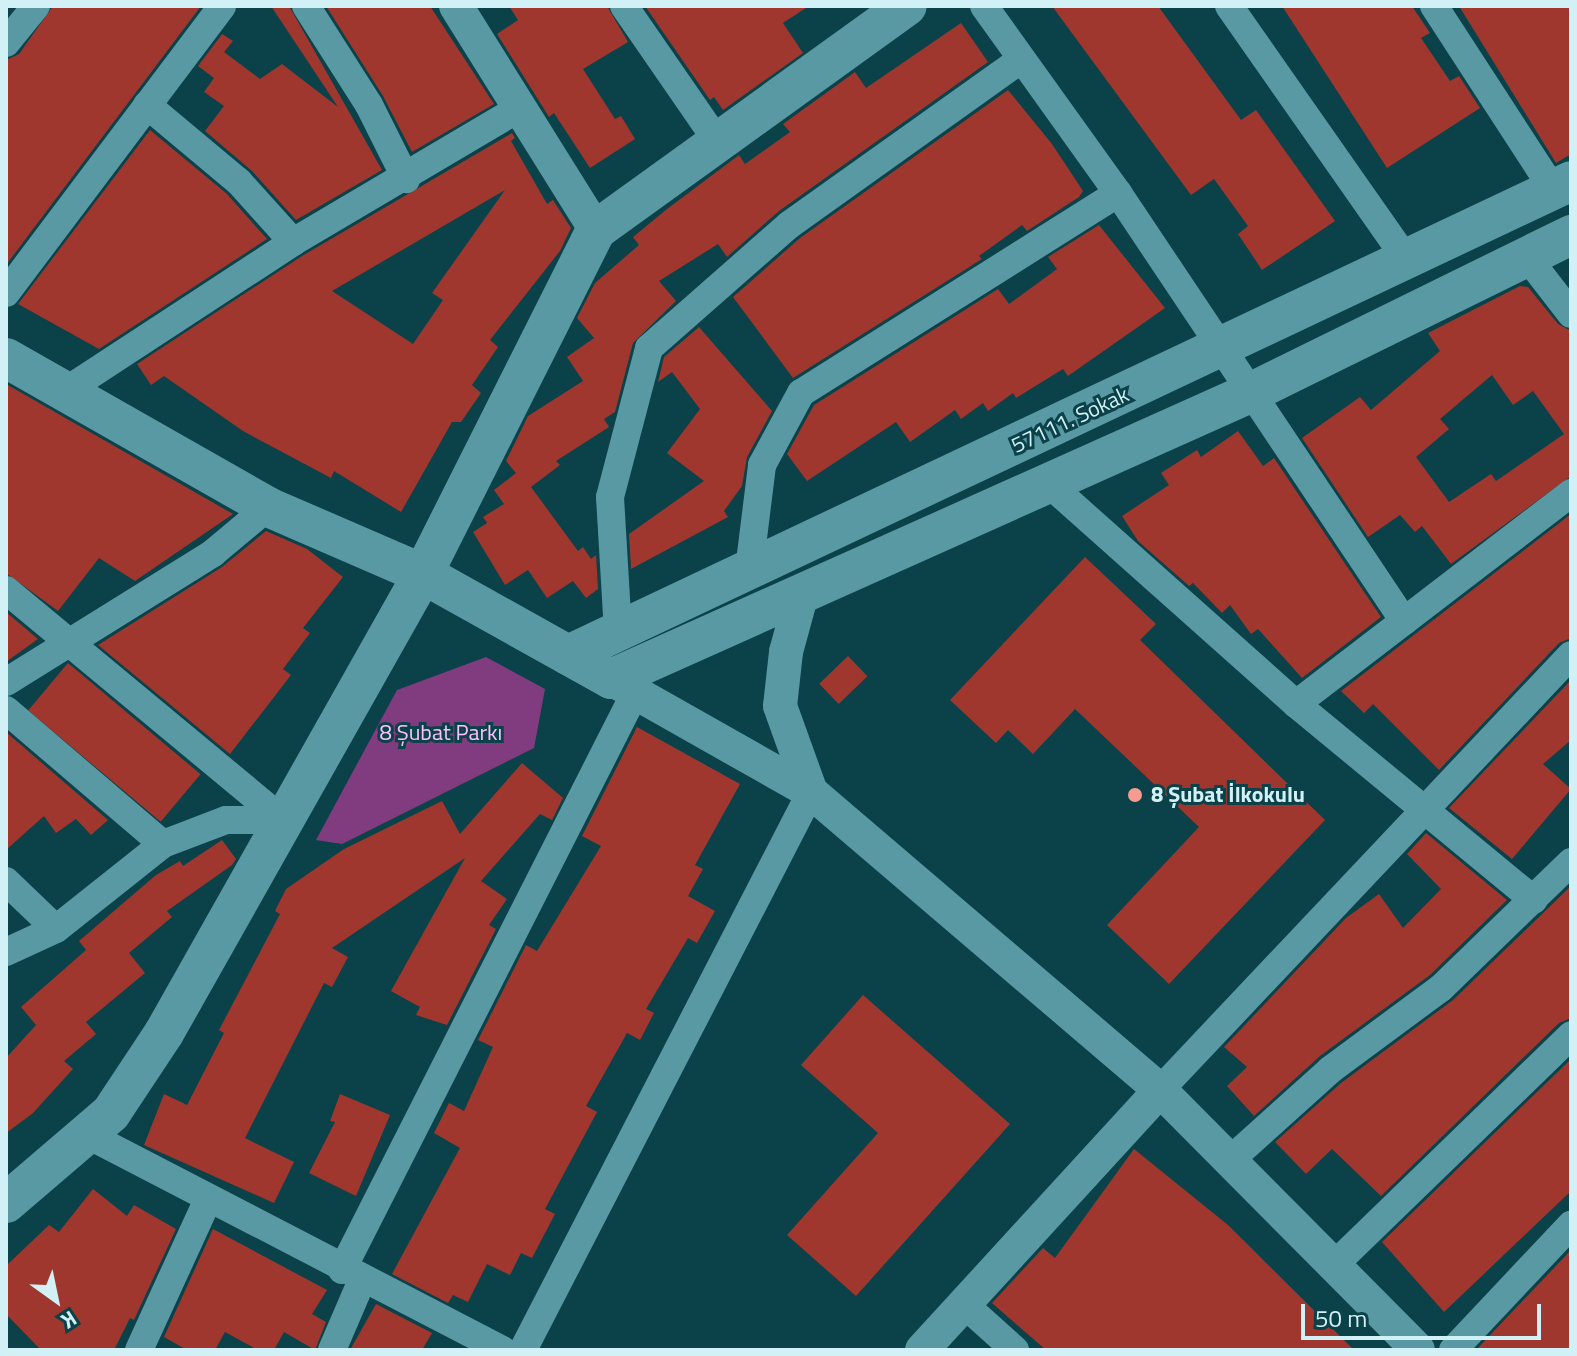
<!DOCTYPE html>
<html>
<head>
<meta charset="utf-8">
<style>
	body { margin:0 }
	#map { position:relative; width:1577px; height:1356px; overflow:hidden; background:#0b4149; font-family:"Titillium Web",sans-serif }
	div>[style] { position:absolute }
	[style*='--x'] { left:calc(var(--x)*1px); top:calc(var(--y)*1px); width:calc(var(--w)*1px); rotate:calc(var(--a)*1deg) }
	.green>* { inset:0; background:#803c7e }
	.building>* { inset:0; background:#a0372e; transform-origin:0 0 }
	.minor>* { height:28px; margin:-14px; padding:0 14px; transform-origin:14px; border-radius:14px; background:#5899a3 }
	.tertiary>* { height:34px; margin:-17px; padding:0 17px; transform-origin:17px; border-radius:17px; background:#5899a3 }
	.secondary>* { height:40px; margin:-20px; padding:0 20px; transform-origin:20px; border-radius:20px; background:#5899a3 }
	.dots>* { width:22px; height:22px; translate:-50% -50%; box-sizing:border-box; border:4px solid #0b4149; border-radius:50% }
	span { translate:-50% -50%; white-space:nowrap; text-align:center; line-height:1.15; -webkit-text-stroke:6px #0b4149; paint-order:stroke }
	.street-label { font-size:22px; color:#d1f1f7 }
	.park-label { font-size:22px; color:#fec0fa }
	.poi-label { font-size:22px; color:#d1f1f7; font-weight:700 }
	.left { translate:0 -50%; text-align:left }
	.frame { position:absolute; inset:0; border:8px solid #d1f1f7; pointer-events:none }
	.north { position:absolute; left:16px; top:1260px; width:80px; height:80px; -webkit-text-stroke:6px #0b4149; paint-order:stroke; rotate:147deg; font-size:22px; font-weight:700; line-height:32px; text-align:center; color:#d1f1f7 }
	.north::after { content:''; display:block; margin:auto; width:28px; height:36px; background:#d1f1f7; clip-path:polygon(50% 0,100% 100%,50% 72%,0 100%) }
	.scale { position:absolute; left:1301px; top:1304px; width:240px; height:36px; box-sizing:border-box; border:4px solid #d1f1f7; border-top:0; padding-left:10px; font-size:24px; line-height:28px; white-space:nowrap; color:#d1f1f7; -webkit-text-stroke:6px #0b4149; paint-order:stroke }
</style>
</head>
<body>
<div id="map">
	<div class="green">
		<i style="clip-path:polygon(486px 657px,545px 689px,534px 748px,342px 844px,316px 840px,397px 690px)"></i>
	</div>
	<div class="building">
		<i style="clip-path:polygon(53px 6px,201px 6px,6px 265px,6px 60px,19px 54px)"></i>
		<i style="clip-path:polygon(271px 6px,289px 6px,382px 170px,296px 220px,252px 171px,205px 131px,224px 106px,204px 92px,214px 78px,198px 66px,222px 34px,233px 41px,224px 52px,260px 79px,282px 64px,338px 107px)"></i>
		<i style="clip-path:polygon(326px 6px,430px 6px,494px 104px,412px 152px,383px 96px)"></i>
		<i style="clip-path:polygon(509px 6px,607px 6px,628px 42px,583px 69px,615px 119px,621px 116px,635px 139px,590px 168px,554px 113px,549px 117px,497px 34px,518px 20px)"></i>
		<i style="clip-path:polygon(645px 6px,809px 6px,783px 23px,803px 53px,723px 110px,714px 97px,710px 100px)"></i>
		<i style="clip-path:polygon(1052px 6px,1158px 6px,1241px 120px,1256px 110px,1335px 221px,1262px 270px,1238px 234px,1248px 226px,1214px 179px,1191px 195px)"></i>
		<i style="clip-path:polygon(1282px 6px,1412px 6px,1430px 33px,1421px 38px,1450px 81px,1459px 76px,1480px 108px,1387px 168px)"></i>
		<i style="clip-path:polygon(1459px 6px,1571px 6px,1571px 154px,1556px 163px)"></i>
		<i style="clip-path:polygon(961px 23px,988px 62px,779px 211px,727px 257px,718px 244px,659px 281px,676px 301px,633px 343px,615px 412px,604px 419px,609px 427px,556px 461px,560px 465px,531px 487px,578px 551px,583px 547px,591px 559px,596px 555px,598px 589px,586px 598px,573px 581px,547px 598px,528px 570px,505px 585px,473px 532px,487px 523px,483px 517px,504px 504px,494px 490px,516px 473px,506px 461px,528px 416px,583px 381px,567px 357px,594px 338px,577px 318px,595px 283px,639px 245px,633px 237px,667px 209px,739px 155px,745px 164px,790px 132px,783px 124px,855px 72px,866px 88px)"></i>
		<i style="clip-path:polygon(1008px 90px,1052px 144px,1083px 191px,1079px 197px,1027px 231px,1022px 225px,979px 256px,982px 259px,793px 378px,733px 297px,800px 238px)"></i>
		<i style="clip-path:polygon(150px 130px,227px 194px,267px 239px,99px 349px,18px 304px)"></i>
		<i style="clip-path:polygon(evenodd,512px 133px,515px 138px,511px 141px,547px 204px,553px 200px,571px 228px,560px 251px,490px 340px,498px 347px,472px 385px,481px 393px,461px 422px,452px 422px,401px 512px,334px 471px,331px 478px,243px 431px,164px 376px,151px 385px,137px 364px,302px 256px,512px 133px,505px 190px,432px 293px,443px 300px,413px 344px,332px 291px,505px 190px)"></i>
		<i style="clip-path:polygon(1099px 225px,1165px 308px,1068px 376px,1063px 369px,1016px 398px,1013px 393px,988px 411px,983px 403px,961px 419px,955px 410px,910px 442px,896px 422px,807px 481px,787px 454px,814px 405px,998px 289px,1009px 304px,1057px 269px,1048px 257px)"></i>
		<i style="clip-path:polygon(evenodd,1520px 286px,1528px 287px,1558px 324px,1571px 331px,1571px 476px,1451px 564px,1422px 526px,1415px 532px,1400px 515px,1368px 537px,1302px 438px,1360px 397px,1371px 410px,1440px 351px,1428px 333px,1520px 286px,1492px 375px,1513px 405px,1533px 391px,1564px 434px,1496px 481px,1491px 474px,1449px 502px,1416px 457px,1449px 429px,1440px 419px,1492px 375px)"></i>
		<i style="clip-path:polygon(699px 327px,772px 411px,747px 457px,742px 486px,724px 511px,728px 517px,631px 569px,629px 534px,704px 481px,667px 453px,700px 409px,672px 372px,658px 382px,664px 357px)"></i>
		<i style="clip-path:polygon(6px 384px,233px 514px,135px 581px,99px 558px,58px 611px,6px 573px)"></i>
		<i style="clip-path:polygon(1238px 431px,1263px 466px,1274px 458px,1381px 617px,1302px 678px,1258px 629px,1251px 634px,1230px 605px,1222px 613px,1193px 583px,1189px 586px,1138px 541px,1122px 516px,1169px 485px,1161px 473px,1197px 450px,1201px 457px)"></i>
		<i style="clip-path:polygon(1571px 514px,1571px 638px,1559px 643px,1439px 770px,1373px 704px,1364px 713px,1341px 691px)"></i>
		<i style="clip-path:polygon(266px 531px,307px 549px,343px 577px,303px 628px,310px 633px,283px 669px,291px 675px,230px 754px,98px 645px,222px 567px)"></i>
		<i style="clip-path:polygon(1085px 557px,1156px 624px,1140px 640px,1325px 820px,1169px 984px,1107px 925px,1199px 827px,1075px 709px,1033px 754px,1008px 730px,996px 743px,950px 700px)"></i>
		<i style="clip-path:polygon(6px 612px,38px 639px,6px 662px)"></i>
		<i style="left:848px;top:656px;width:28px;height:40px;rotate:46deg"></i>
		<i style="left:68px;top:663px;width:173px;height:62px;rotate:40deg"></i>
		<i style="clip-path:polygon(1571px 680px,1571px 740px,1543px 764px,1571px 789px,1512px 859px,1449px 808px)"></i>
		<i style="clip-path:polygon(637px 727px,740px 784px,695px 865px,703px 869px,688px 896px,715px 911px,697px 943px,688px 938px,646px 1009px,654px 1013px,640px 1040px,627px 1033px,586px 1106px,597px 1112px,545px 1209px,555px 1214px,532px 1258px,521px 1253px,510px 1275px,487px 1264px,468px 1302px,453px 1295px,448px 1303px,392px 1274px,460px 1148px,434px 1133px,449px 1103px,464px 1111px,493px 1047px,478px 1040px,526px 945px,537px 951px,601px 846px,582px 836px)"></i>
		<i style="clip-path:polygon(6px 732px,108px 820px,91px 835px,76px 819px,56px 833px,44px 816px,6px 850px)"></i>
		<i style="clip-path:polygon(522px 763px,563px 798px,552px 820px,540px 814px,481px 881px,507px 899px,489px 925px,496px 929px,447px 1025px,416px 1015px,420px 1007px,391px 991px,465px 858px,332px 948px,348px 957px,332px 987px,324px 983px,245px 1138px,294px 1162px,274px 1203px,144px 1145px,164px 1094px,187px 1105px,224px 1033px,219px 1030px,280px 914px,275px 911px,286px 889px,344px 849px,442px 801px,460px 834px)"></i>
		<i style="clip-path:polygon(1426px 833px,1507px 900px,1430px 975px,1320px 1056px,1254px 1116px,1227px 1086px,1247px 1067px,1224px 1047px,1346px 918px,1379px 894px,1403px 928px,1441px 889px,1407px 854px)"></i>
		<i style="clip-path:polygon(222px 840px,236px 859px,232px 865px,167px 911px,172px 917px,129px 953px,145px 973px,86px 1022px,96px 1034px,64px 1061px,73px 1069px,32px 1114px,6px 1133px,6px 1058px,36px 1025px,21px 1007px,86px 950px,79px 941px,156px 875px,180px 861px,183px 866px)"></i>
		<i style="clip-path:polygon(1571px 886px,1571px 1018px,1559px 1023px,1381px 1196px,1332px 1149px,1306px 1174px,1275px 1142px,1341px 1083px,1453px 1000px)"></i>
		<i style="clip-path:polygon(863px 995px,1010px 1124px,856px 1296px,787px 1235px,878px 1133px,801px 1065px)"></i>
		<i style="clip-path:polygon(1571px 1059px,1571px 1191px,1444px 1312px,1382px 1242px)"></i>
		<i style="clip-path:polygon(340px 1094px,390px 1115px,356px 1196px,309px 1173px,335px 1122px,330px 1121px)"></i>
		<i style="clip-path:polygon(1134px 1149px,1228px 1225px,1354px 1350px,1046px 1350px,992px 1303px,1043px 1248px,1055px 1258px)"></i>
		<i style="clip-path:polygon(93px 1189px,127px 1216px,134px 1205px,176px 1229px,134px 1320px,130px 1318px,114px 1350px,41px 1350px,6px 1314px,6px 1266px,49px 1225px,59px 1232px)"></i>
		<i style="clip-path:polygon(213px 1229px,327px 1290px,312px 1314px,326px 1322px,315px 1350px,284px 1332px,274px 1350px,258px 1350px,225px 1332px,215px 1350px,187px 1350px,164px 1337px)"></i>
		<i style="clip-path:polygon(1571px 1250px,1571px 1350px,1476px 1350px)"></i>
		<i style="clip-path:polygon(376px 1304px,432px 1333px,422px 1350px,350px 1350px)"></i>
	</div>
	<div class="minor">
		<i style="--x:306;--y:6;--w:117;--a:57.5"></i>
		<i style="--x:369;--y:105;--w:83;--a:63.4"></i>
		<i style="--x:624;--y:6;--w:164;--a:55.4"></i>
		<i style="--x:984;--y:6;--w:230;--a:54.4"></i>
		<i style="--x:1118;--y:193;--w:515;--a:56.25"></i>
		<i style="--x:1229;--y:6;--w:310;--a:55"></i>
		<i style="--x:1434;--y:6;--w:218;--a:57"></i>
		<i style="--x:6;--y:43;--w:48;--a:-51"></i>
		<i style="--x:147;--y:105;--w:120;--a:39.9"></i>
		<i style="--x:239;--y:182;--w:81;--a:48"></i>
		<i style="--x:1527;--y:257;--w:72;--a:52.3"></i>
		<i style="--x:6;--y:293;--w:359;--a:-53"></i>
		<i style="--x:64;--y:392;--w:274;--a:-33.2"></i>
		<i style="--x:293;--y:242;--w:264;--a:-30.6"></i>
		<i style="--x:1048;--y:483;--w:332;--a:41.7"></i>
		<i style="--x:1296;--y:704;--w:308;--a:39.5"></i>
		<i style="--x:749;--y:570;--w:106;--a:-82.9"></i>
		<i style="--x:762;--y:465;--w:82;--a:-61.6"></i>
		<i style="--x:801;--y:393;--w:375;--a:-32.2"></i>
		<i style="--x:6;--y:590;--w:360;--a:39.7"></i>
		<i style="--x:618;--y:632;--w:135;--a:-93.4"></i>
		<i style="--x:610;--y:497;--w:154;--a:-75.3"></i>
		<i style="--x:649;--y:348;--w:186;--a:-41.3"></i>
		<i style="--x:789;--y:225;--w:284;--a:-35.5"></i>
		<i style="--x:6;--y:682;--w:244;--a:-31.9"></i>
		<i style="--x:213;--y:553;--w:72;--a:-39.9"></i>
		<i style="--x:1296;--y:704;--w:347;--a:-37.5"></i>
		<i style="--x:6;--y:710;--w:206;--a:40.5"></i>
		<i style="--x:6;--y:881;--w:69;--a:43.8"></i>
		<i style="--x:6;--y:952;--w:55;--a:-24.7"></i>
		<i style="--x:56;--y:929;--w:137;--a:-38.5"></i>
		<i style="--x:163;--y:844;--w:67;--a:-20.9"></i>
		<i style="--x:226;--y:820;--w:57;--a:0"></i>
		<i style="--x:1160;--y:1090;--w:598;--a:-46.62"></i>
		<i style="--x:86;--y:1134;--w:469;--a:27.4"></i>
		<i style="--x:1228;--y:1162;--w:137;--a:-42"></i>
		<i style="--x:1330;--y:1070;--w:138;--a:-36.5"></i>
		<i style="--x:1441;--y:988;--w:181;--a:-44.1"></i>
		<i style="--x:1332;--y:1267;--w:333;--a:-44.1"></i>
		<i style="--x:342;--y:1270;--w:647;--a:-63.08"></i>
		<i style="--x:966;--y:1306;--w:66;--a:41.9"></i>
		<i style="--x:139;--y:1350;--w:166;--a:-65.4"></i>
		<i style="--x:332;--y:1350;--w:76;--a:-66.8"></i>
		<i style="--x:523;--y:1350;--w:628;--a:-62.7"></i>
		<i style="--x:1453;--y:1350;--w:172;--a:-46.7"></i>
	</div>
	<div class="tertiary">
		<i style="--x:456;--y:6;--w:264;--a:58"></i>
		<i style="--x:802;--y:593;--w:61;--a:105.2"></i>
		<i style="--x:786;--y:652;--w:54;--a:96.3"></i>
		<i style="--x:780;--y:706;--w:91;--a:70.2"></i>
		<i style="--x:611;--y:679;--w:230;--a:29.5"></i>
		<i style="--x:811;--y:792;--w:459;--a:40.5"></i>
		<i style="--x:1160;--y:1090;--w:366;--a:45.2"></i>
		<i style="--x:922;--y:1350;--w:352;--a:-47.5"></i>
	</div>
	<div class="secondary">
		<i style="--x:6;--y:358;--w:301;--a:29.6"></i>
		<i style="--x:268;--y:507;--w:169;--a:23.4"></i>
		<i style="--x:423;--y:574;--w:215;--a:29.2"></i>
		<i style="--x:611;--y:679;--w:702;--a:-24.12"></i>
		<i style="--x:1252;--y:392;--w:356;--a:-26.2"></i>
		<i style="--x:568;--y:655;--w:1109;--a:-25.29"></i>
		<i style="--x:6;--y:1203;--w:138;--a:-40.6"></i>
		<i style="--x:111;--y:1113;--w:96;--a:-56.5"></i>
		<i style="--x:164;--y:1033;--w:527;--a:-60.57"></i>
		<i style="--x:423;--y:574;--w:385;--a:-63.3"></i>
		<i style="--x:596;--y:230;--w:383;--a:-35.8"></i>
	</div>
	<div class="dots">
		<i style="left:1135px;top:795px;background:#f59c90"></i>
	</div>
	<div class="street-label">
		<span style="left:1070px;top:420px;rotate:-25deg">57111. Sokak</span>
	</div>
	<div class="park-label">
		<span style="left:441px;top:733px">8 Şubat Parkı</span>
	</div>
	<div class="poi-label">
		<span class="left" style="left:1151px;top:795px">8 Şubat İlkokulu</span>
	</div>
	<div class="frame"></div>
	<div class="north">K</div>
	<div class="scale">50 m</div>
</div>
</body>
</html>
